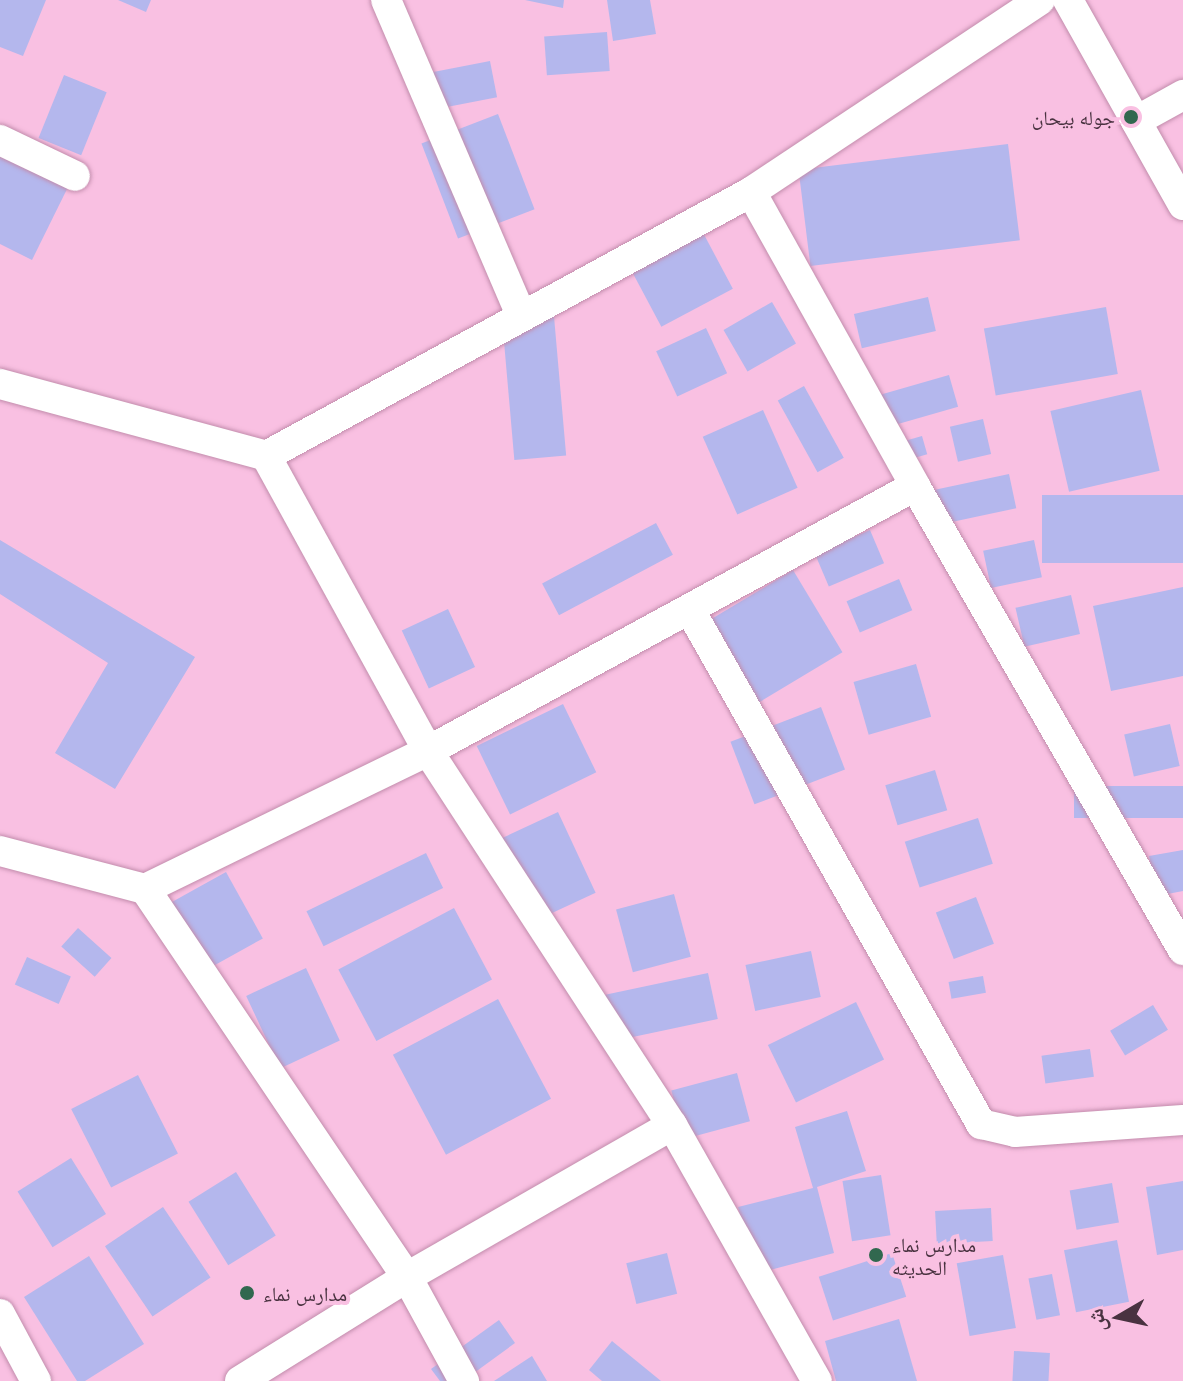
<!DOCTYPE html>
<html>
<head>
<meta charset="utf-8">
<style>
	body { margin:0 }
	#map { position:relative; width:1183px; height:1381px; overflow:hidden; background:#f9c0e2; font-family:"Noto Serif","Noto Naskh Arabic",serif }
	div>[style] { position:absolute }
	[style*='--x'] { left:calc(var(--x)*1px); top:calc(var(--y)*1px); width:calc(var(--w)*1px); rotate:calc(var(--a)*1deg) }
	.building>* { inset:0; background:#b4b7ed; transform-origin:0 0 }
	.roads { filter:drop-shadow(0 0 2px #c28cac) drop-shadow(0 0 2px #c28cac) }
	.minor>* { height:30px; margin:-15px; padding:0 15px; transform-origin:15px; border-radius:15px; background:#fff }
	.dots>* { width:22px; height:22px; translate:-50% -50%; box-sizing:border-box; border:4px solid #f9c0e2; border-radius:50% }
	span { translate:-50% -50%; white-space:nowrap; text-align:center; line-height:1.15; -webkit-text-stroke:8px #f9c0e2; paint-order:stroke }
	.poi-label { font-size:20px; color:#493240 }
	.right { translate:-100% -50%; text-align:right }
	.left { translate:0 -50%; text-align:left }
	.north { position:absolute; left:1079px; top:1277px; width:80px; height:80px; -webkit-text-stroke:6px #f9c0e2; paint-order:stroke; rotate:261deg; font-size:22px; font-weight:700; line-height:32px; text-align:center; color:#493240 }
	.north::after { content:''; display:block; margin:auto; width:28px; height:36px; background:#493240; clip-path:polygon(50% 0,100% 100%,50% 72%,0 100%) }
</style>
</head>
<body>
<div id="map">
	<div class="building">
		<i style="clip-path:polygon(0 0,46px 0,23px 56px,0 47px)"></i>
		<i style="clip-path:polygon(118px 0,151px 0,146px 12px)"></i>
		<i style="clip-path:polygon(525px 0,564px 0,563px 8px)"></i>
		<i style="clip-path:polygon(607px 0,650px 0,656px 34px,613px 41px)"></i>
		<i style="left:607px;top:32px;width:39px;height:63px;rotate:86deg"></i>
		<i style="left:490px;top:61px;width:37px;height:59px;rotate:79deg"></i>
		<i style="left:64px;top:75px;width:46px;height:68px;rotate:22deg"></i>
		<i style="left:498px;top:114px;width:102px;height:82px;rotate:69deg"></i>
		<i style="left:1008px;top:144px;width:97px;height:211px;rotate:83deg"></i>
		<i style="clip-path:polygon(0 148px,70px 183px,32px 260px,0 244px)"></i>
		<i style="left:700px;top:227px;width:70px;height:81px;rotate:62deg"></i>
		<i style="left:928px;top:297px;width:35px;height:76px;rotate:77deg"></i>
		<i style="left:772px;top:302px;width:48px;height:56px;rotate:60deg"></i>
		<i style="left:553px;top:305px;width:151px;height:52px;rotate:85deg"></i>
		<i style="left:1106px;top:307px;width:68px;height:124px;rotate:80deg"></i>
		<i style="left:706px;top:328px;width:50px;height:55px;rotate:65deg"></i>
		<i style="left:949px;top:375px;width:33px;height:86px;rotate:74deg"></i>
		<i style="left:804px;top:386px;width:82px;height:30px;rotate:61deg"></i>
		<i style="left:1141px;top:390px;width:83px;height:93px;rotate:77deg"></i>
		<i style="left:763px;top:410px;width:85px;height:66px;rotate:66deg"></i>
		<i style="left:983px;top:419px;width:36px;height:34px;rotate:77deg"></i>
		<i style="left:922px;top:436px;width:19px;height:37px;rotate:74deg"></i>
		<i style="left:1009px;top:474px;width:35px;height:90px;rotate:78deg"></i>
		<i style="left:1183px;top:495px;width:68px;height:141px;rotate:90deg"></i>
		<i style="left:656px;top:523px;width:36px;height:129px;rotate:62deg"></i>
		<i style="left:870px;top:530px;width:36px;height:60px;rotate:67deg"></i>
		<i style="clip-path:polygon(0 540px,195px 657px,115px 789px,55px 753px,108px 663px,0 594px)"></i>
		<i style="left:1034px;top:540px;width:38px;height:52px;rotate:78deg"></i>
		<i style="left:793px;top:570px;width:96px;height:121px;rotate:59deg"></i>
		<i style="left:899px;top:579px;width:34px;height:57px;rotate:67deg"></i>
		<i style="clip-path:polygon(1183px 587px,1183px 676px,1111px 691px,1093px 606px)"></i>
		<i style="left:1071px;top:595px;width:40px;height:57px;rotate:77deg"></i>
		<i style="left:448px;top:609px;width:64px;height:51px;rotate:65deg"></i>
		<i style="left:916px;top:664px;width:55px;height:65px;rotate:74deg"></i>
		<i style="left:563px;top:704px;width:76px;height:96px;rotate:64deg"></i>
		<i style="left:821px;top:707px;width:67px;height:97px;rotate:69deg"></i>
		<i style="left:1170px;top:724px;width:43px;height:47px;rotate:77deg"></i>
		<i style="left:935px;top:770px;width:42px;height:52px;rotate:73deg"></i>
		<i style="left:1183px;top:786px;width:32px;height:109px;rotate:90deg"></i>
		<i style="left:558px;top:812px;width:89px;height:70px;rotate:65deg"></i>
		<i style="left:978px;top:818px;width:48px;height:77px;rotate:72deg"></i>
		<i style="clip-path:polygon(1183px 850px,1183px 891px,1157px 896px,1149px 856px)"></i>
		<i style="left:426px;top:853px;width:39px;height:133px;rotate:64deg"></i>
		<i style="left:226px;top:872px;width:76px;height:67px;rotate:61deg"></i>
		<i style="left:674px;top:894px;width:65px;height:60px;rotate:75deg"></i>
		<i style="left:976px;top:897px;width:50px;height:43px;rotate:69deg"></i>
		<i style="left:454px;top:908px;width:81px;height:131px;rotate:62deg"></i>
		<i style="left:78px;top:928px;width:45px;height:25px;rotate:42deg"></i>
		<i style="left:811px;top:951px;width:47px;height:67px;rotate:78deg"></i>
		<i style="left:27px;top:957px;width:48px;height:30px;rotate:24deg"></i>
		<i style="left:306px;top:968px;width:80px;height:66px;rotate:65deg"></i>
		<i style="left:708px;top:973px;width:47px;height:105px;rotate:78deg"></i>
		<i style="left:983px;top:976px;width:17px;height:35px;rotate:80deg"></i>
		<i style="left:498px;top:999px;width:113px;height:119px;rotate:62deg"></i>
		<i style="left:856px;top:1002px;width:64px;height:98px;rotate:64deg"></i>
		<i style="left:1153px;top:1005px;width:29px;height:50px;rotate:59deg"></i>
		<i style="left:1090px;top:1049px;width:28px;height:49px;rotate:82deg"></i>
		<i style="left:737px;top:1073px;width:50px;height:68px;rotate:75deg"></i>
		<i style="left:138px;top:1075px;width:88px;height:75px;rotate:63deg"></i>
		<i style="clip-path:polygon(847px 1111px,866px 1171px,817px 1187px,834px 1253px,755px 1274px,738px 1207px,813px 1188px,795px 1127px)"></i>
		<i style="left:71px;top:1158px;width:66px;height:63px;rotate:58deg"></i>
		<i style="left:236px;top:1172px;width:75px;height:56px;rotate:58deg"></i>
		<i style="left:881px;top:1175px;width:61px;height:39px;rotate:81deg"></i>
		<i style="clip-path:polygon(1183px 1181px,1183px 1250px,1157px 1255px,1146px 1187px)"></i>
		<i style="left:1112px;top:1183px;width:40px;height:43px;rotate:80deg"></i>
		<i style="left:163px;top:1207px;width:85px;height:70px;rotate:56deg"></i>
		<i style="left:991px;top:1208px;width:33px;height:56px;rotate:87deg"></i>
		<i style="left:1117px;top:1240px;width:63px;height:54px;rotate:79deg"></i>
		<i style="left:667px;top:1253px;width:42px;height:42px;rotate:76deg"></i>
		<i style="left:892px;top:1253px;width:46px;height:77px;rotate:72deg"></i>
		<i style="left:1003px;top:1255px;width:74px;height:47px;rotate:80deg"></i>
		<i style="clip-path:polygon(89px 1256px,144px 1344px,85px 1381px,77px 1381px,24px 1297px)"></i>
		<i style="left:1052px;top:1274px;width:42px;height:24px;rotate:79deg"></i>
		<i style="clip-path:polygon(899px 1319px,917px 1381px,836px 1381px,825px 1341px)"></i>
		<i style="clip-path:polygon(499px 1320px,515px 1343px,463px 1381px,440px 1381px,431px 1369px)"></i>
		<i style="clip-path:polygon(612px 1341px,661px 1381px,602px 1381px,589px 1370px)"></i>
		<i style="left:1014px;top:1351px;width:36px;height:30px;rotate:3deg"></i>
		<i style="clip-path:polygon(532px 1356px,547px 1381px,494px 1381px)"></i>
	</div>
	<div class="roads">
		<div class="minor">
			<i style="--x:386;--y:0;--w:343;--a:66.8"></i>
			<i style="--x:1068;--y:0;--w:235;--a:60.7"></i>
			<i style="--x:1136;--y:121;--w:54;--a:-29"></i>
			<i style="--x:0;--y:140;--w:83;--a:25.6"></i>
			<i style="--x:751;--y:192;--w:337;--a:60.8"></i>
			<i style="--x:915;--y:486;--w:536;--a:59.99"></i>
			<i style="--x:0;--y:384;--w:276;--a:15.1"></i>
			<i style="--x:266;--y:456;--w:552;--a:-28.56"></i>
			<i style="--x:751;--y:192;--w:347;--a:-33.6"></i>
			<i style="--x:266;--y:456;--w:337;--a:61.2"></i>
			<i style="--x:428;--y:751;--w:447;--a:56.9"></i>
			<i style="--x:672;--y:1125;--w:294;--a:60.5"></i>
			<i style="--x:690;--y:610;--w:591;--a:60.48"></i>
			<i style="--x:981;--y:1124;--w:35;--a:13"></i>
			<i style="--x:1015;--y:1132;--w:168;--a:-4.1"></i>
			<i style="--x:0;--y:851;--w:150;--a:14.7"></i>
			<i style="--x:145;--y:889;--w:315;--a:-26"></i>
			<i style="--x:428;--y:751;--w:554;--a:-28.55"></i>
			<i style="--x:145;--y:889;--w:468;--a:56"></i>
			<i style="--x:407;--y:1277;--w:119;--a:61.3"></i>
			<i style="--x:0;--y:1314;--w:76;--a:61.8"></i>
			<i style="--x:240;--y:1381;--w:197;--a:-31.9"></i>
			<i style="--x:407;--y:1277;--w:305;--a:-29.8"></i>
		</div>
	</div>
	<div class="dots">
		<i style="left:1131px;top:117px;background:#31684f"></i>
		<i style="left:876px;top:1255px;background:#31684f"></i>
		<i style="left:247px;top:1293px;background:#31684f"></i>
	</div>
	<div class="poi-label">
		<span class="right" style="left:1115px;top:117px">جوله بيحان</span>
		<span class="left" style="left:892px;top:1256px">مدارس نماء<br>الحديثه</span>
		<span class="left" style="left:263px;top:1293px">مدارس نماء</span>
	</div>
	<div class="north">ش</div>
</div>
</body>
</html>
